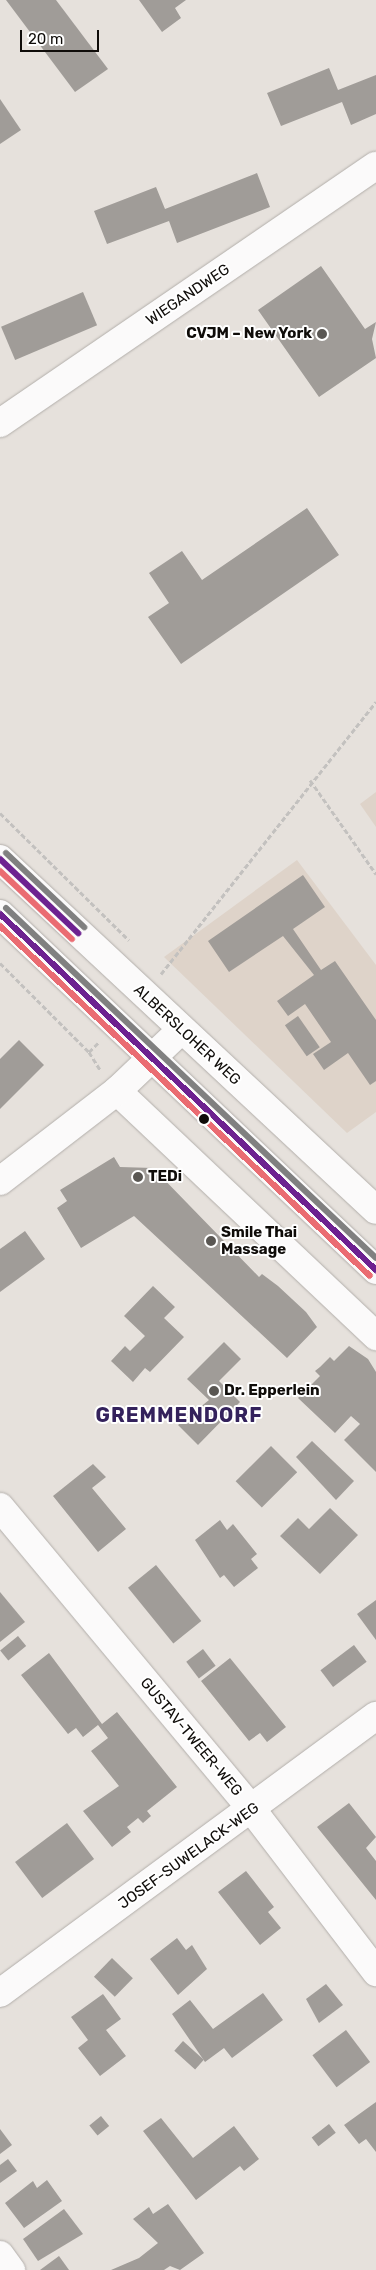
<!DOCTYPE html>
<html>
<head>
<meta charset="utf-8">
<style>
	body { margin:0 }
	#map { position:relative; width:376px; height:2270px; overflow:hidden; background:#e6e1dc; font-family:Rubik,sans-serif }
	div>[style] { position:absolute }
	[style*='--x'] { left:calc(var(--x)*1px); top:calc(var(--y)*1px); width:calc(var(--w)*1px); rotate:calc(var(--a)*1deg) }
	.built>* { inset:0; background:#ded3c9 }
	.building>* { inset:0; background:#a09c98; transform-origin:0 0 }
	.path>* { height:3px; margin-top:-1.5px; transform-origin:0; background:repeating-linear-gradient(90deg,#c3c1bf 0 5px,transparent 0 7.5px) }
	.roads { filter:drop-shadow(0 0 1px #b2aeaa) drop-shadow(0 0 1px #b2aeaa) }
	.minor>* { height:28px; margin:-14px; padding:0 14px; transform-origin:14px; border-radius:14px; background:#fbfafa }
	.major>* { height:28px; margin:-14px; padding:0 14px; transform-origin:14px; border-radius:14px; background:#fbfafa }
	.bus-1>* { height:6px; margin:-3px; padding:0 3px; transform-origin:3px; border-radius:3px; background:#6d2190 }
	.bus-2>* { height:6px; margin:-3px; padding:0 3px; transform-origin:3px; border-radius:3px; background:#ea6c72 }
	.bus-3>* { height:6px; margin:-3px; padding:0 3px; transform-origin:3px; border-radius:3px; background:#808080 }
	.dots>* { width:14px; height:14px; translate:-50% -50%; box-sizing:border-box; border:2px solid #fff; border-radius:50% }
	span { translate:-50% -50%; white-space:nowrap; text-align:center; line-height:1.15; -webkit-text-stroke:4px #fff; paint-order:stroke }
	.street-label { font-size:15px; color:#0f0c09 }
	.poi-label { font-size:15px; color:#0f0c09; font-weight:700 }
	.right { translate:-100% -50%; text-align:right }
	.left { translate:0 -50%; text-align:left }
	.district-label { font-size:20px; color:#34225c; font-weight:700; letter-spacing:1px }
	.scale { position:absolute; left:20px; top:30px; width:79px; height:22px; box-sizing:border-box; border:2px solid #0f0c09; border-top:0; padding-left:6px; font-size:15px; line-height:18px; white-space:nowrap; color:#0f0c09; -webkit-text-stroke:4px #fff; paint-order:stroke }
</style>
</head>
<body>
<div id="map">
	<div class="built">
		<i style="clip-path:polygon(376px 792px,376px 827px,360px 804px)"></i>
		<i style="clip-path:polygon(297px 860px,376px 965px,376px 1112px,347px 1133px,164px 957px)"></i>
	</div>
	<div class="building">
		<i style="clip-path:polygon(6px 0,56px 0,108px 69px,75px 92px)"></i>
		<i style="clip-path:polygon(139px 0,186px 0,175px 8px,181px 18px,162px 32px)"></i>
		<i style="clip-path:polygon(329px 68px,338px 90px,376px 75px,376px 114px,351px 125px,342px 102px,281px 126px,267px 93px)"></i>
		<i style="clip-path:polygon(0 99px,21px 130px,0 144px)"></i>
		<i style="clip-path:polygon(257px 173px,270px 207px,177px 243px,169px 221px,107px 244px,94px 211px,156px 187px,165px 209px)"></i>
		<i style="clip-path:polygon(321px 266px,365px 329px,376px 322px,372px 339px,376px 358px,319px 397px,258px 310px)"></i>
		<i style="left:83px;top:292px;width:36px;height:89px;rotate:67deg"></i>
		<i style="clip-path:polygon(307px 508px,339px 555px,181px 664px,148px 617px,169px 603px,149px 573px,182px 551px,202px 580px)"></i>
		<i style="clip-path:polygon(303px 875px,325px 907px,293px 929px,321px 970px,335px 961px,376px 1020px,376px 1081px,370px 1085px,348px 1053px,324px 1070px,313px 1054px,331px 1042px,305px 1004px,288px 1016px,277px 1001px,314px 975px,283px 936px,229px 972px,208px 941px)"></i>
		<i style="left:298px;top:1016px;width:38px;height:16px;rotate:55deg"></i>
		<i style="clip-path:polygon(19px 1040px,44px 1065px,0 1109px,0 1059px)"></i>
		<i style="clip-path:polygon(114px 1157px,120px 1167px,153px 1168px,259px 1277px,262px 1274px,278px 1286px,306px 1312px,317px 1327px,287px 1358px,134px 1216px,81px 1248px,57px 1208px,67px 1201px,60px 1190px)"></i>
		<i style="clip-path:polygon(25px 1231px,45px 1259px,0 1292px,0 1249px)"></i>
		<i style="clip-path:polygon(153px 1286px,175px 1307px,164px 1318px,184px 1337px,150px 1372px,145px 1368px,133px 1382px,111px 1361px,125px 1346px,130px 1351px,145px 1336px,124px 1316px)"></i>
		<i style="clip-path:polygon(224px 1342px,241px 1359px,219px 1381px,240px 1402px,198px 1445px,178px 1425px,209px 1400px,187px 1379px)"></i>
		<i style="clip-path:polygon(349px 1346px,368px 1359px,376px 1372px,376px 1472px,344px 1440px,360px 1424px,351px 1416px,335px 1433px,298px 1398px,320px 1376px,315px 1371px,320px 1367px,330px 1357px,334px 1361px)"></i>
		<i style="clip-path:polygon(312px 1441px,354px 1481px,336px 1500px,296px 1457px)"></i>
		<i style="left:271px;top:1446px;width:37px;height:50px;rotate:45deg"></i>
		<i style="clip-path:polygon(93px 1464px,106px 1477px,92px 1488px,126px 1529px,98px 1552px,53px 1496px)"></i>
		<i style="clip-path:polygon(330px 1508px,358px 1535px,320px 1574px,280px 1536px,298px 1518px,309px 1529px)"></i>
		<i style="clip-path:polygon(220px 1520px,227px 1530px,233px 1524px,257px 1554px,251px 1559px,258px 1568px,234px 1587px,224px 1575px,220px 1578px,195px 1540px)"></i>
		<i style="left:156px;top:1565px;width:72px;height:36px;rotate:51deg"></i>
		<i style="clip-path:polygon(0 1592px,25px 1622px,0 1642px)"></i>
		<i style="clip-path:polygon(376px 1600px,376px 1640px,357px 1614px)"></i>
		<i style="left:18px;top:1636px;width:13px;height:23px;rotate:51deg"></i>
		<i style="left:354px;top:1645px;width:21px;height:42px;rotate:53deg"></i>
		<i style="left:203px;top:1649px;width:21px;height:21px;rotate:53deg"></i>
		<i style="clip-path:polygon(49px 1653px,102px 1724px,117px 1712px,177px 1787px,147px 1811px,151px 1816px,143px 1823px,138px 1818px,127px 1827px,131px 1832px,112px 1847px,83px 1811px,119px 1786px,91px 1751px,108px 1738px,98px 1725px,83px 1737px,76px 1728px,68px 1734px,21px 1675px)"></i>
		<i style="clip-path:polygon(230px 1658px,286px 1727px,267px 1742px,260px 1733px,249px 1741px,201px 1681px)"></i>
		<i style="clip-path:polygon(349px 1803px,376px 1837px,366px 1848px,376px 1861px,376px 1900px,317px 1827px)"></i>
		<i style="left:67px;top:1823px;width:45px;height:65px;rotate:53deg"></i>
		<i style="clip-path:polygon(246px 1871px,274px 1907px,268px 1912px,281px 1928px,260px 1945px,218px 1892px)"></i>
		<i style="clip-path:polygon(177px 1938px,186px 1950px,192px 1945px,207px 1969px,178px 1995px,150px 1959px)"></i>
		<i style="left:112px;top:1958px;width:29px;height:26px;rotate:44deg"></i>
		<i style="clip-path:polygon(326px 1984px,343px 2005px,319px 2023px,306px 1999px)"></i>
		<i style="clip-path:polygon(263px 1993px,283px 2020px,232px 2058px,224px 2048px,205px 2062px,172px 2014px,190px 2000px,213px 2029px)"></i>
		<i style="clip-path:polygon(103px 1994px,121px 2019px,106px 2030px,126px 2056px,100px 2076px,78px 2048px,88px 2040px,71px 2017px)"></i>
		<i style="left:346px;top:2030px;width:40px;height:42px;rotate:53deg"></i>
		<i style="left:183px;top:2041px;width:28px;height:13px;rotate:42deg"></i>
		<i style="clip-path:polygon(376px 2102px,376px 2152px,366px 2139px,359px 2144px,344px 2125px)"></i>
		<i style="left:101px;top:2116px;width:13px;height:15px;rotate:51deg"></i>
		<i style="clip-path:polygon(161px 2118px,193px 2158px,234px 2126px,259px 2159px,244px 2171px,240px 2166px,196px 2200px,143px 2131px)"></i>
		<i style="left:329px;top:2124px;width:11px;height:22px;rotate:52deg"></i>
		<i style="clip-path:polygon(0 2129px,12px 2145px,0 2154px)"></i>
		<i style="clip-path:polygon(8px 2159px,17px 2171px,0 2183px,0 2165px)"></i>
		<i style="clip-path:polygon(47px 2180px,62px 2201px,24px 2228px,5px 2203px,33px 2181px,37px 2188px)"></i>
		<i style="clip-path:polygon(168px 2204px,204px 2253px,180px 2270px,170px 2266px,164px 2270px,111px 2270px,139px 2258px,158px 2243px,133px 2219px,149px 2207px,153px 2214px)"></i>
		<i style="clip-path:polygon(64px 2209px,83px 2234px,38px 2261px,23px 2239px)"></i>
		<i style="clip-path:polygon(59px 2256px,69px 2270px,40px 2270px)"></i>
	</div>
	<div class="path">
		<i style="--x:310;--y:780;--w:115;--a:54.9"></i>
		<i style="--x:0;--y:813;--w:181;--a:44.6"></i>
		<i style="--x:0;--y:963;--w:126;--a:45"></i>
		<i style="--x:89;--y:1052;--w:22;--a:58"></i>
		<i style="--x:161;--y:974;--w:347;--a:-51.7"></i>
		<i style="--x:89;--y:1052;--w:13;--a:-45"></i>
	</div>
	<div class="roads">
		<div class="minor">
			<i style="--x:0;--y:423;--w:455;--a:-34.4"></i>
			<i style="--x:117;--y:1091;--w:357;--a:43.4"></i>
			<i style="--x:0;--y:1181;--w:148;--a:-37.6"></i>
			<i style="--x:117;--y:1091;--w:88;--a:-43.6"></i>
			<i style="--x:0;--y:1507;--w:396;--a:50.2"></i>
			<i style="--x:253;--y:1811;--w:203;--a:52.6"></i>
			<i style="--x:0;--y:1993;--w:467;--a:-36.4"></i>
			<i style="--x:0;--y:2255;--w:19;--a:54"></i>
		</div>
		<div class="major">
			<i style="--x:0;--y:859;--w:514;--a:43.03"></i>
			<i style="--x:0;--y:914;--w:518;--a:43.43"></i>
		</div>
	</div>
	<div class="bus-1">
		<i style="--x:0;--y:859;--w:108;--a:43.5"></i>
		<i style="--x:0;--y:914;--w:518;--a:43.43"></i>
	</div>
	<div class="bus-2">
		<i style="--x:0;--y:871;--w:99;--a:43.4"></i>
		<i style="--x:0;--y:926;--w:509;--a:43.41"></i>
	</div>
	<div class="bus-3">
		<i style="--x:6;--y:853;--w:108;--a:43.5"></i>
		<i style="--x:6;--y:908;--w:509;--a:43.41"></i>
	</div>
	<div class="dots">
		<i style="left:322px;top:334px;background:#5a5753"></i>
		<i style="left:204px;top:1119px;background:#0f0c09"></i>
		<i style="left:138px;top:1177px;background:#5a5753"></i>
		<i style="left:211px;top:1241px;background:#5a5753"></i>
		<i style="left:214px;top:1391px;background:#5a5753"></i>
	</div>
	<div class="street-label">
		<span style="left:188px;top:295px;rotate:-34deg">WIEGANDWEG</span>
		<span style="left:187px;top:1035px;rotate:43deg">ALBERSLOHER WEG</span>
		<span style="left:191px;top:1737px;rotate:50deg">GUSTAV-TWEER-WEG</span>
		<span style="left:189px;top:1856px;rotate:-36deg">JOSEF-SUWELACK-WEG</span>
	</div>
	<div class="poi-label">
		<span class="right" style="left:312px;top:334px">CVJM – New York</span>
		<span class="left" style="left:148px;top:1177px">TEDi</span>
		<span class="left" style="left:221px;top:1241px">Smile Thai<br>Massage</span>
		<span class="left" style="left:224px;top:1391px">Dr. Epperlein</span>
	</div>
	<div class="district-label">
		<span style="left:179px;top:1415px">GREMMENDORF</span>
	</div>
	<div class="scale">20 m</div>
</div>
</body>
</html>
